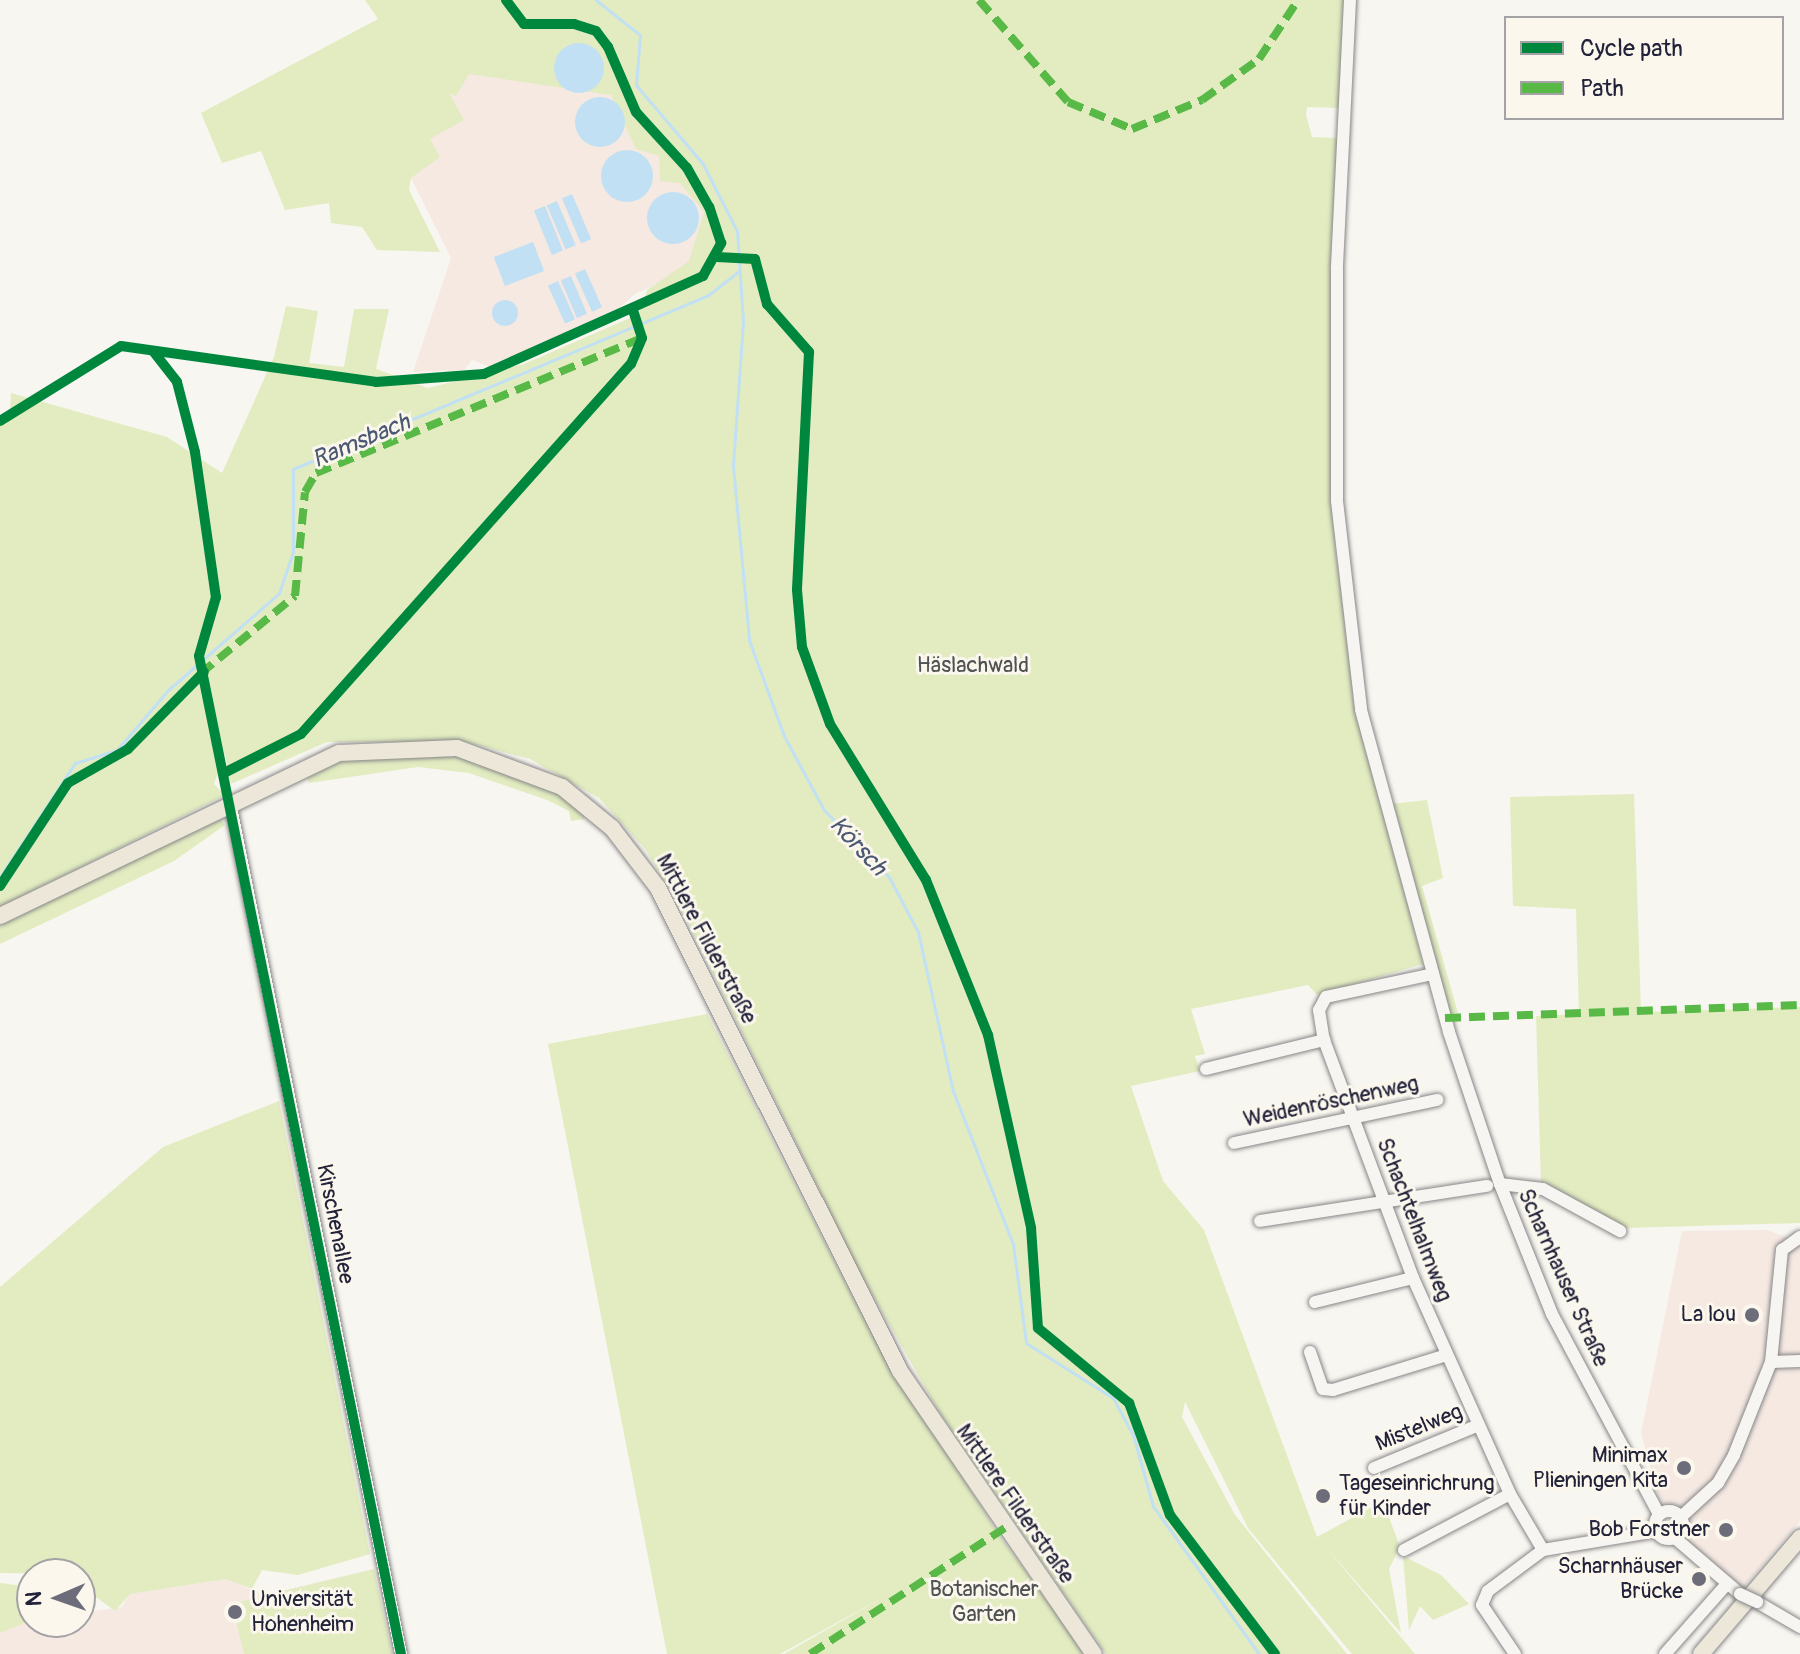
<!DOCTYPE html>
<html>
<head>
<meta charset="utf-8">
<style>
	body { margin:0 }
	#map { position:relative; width:1800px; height:1654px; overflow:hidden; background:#f8f6f0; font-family:Pangolin,sans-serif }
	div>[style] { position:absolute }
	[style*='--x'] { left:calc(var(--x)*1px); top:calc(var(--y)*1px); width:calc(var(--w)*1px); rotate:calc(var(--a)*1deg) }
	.built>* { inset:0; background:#f5e9e2 }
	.green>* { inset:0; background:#e2ecc0 }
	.water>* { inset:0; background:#c2e0f4; transform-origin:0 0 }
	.round { border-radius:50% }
	.stream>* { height:3px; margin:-1.5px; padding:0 1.5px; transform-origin:1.5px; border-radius:1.5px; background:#c2e0f4 }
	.roads { filter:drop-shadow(0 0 2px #878688) drop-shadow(0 0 2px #878688) }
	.minor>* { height:12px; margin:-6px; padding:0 6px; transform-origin:6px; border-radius:6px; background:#f6f5f1 }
	.minor>.ring { margin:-6px; padding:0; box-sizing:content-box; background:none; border:12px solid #f6f5f1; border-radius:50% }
	.major>* { height:16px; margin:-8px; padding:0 8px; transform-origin:8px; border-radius:8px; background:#ece7d8 }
	.bridges { filter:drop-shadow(0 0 2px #878688) drop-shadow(0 0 2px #878688) }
	.minor-bridge>* { height:12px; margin:-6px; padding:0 6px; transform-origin:6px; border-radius:6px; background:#f6f5f1 }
	.quiet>* { height:8px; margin-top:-4px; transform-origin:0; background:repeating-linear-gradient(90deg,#58b947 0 16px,transparent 0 24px) }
	.cycleway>* { height:10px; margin:-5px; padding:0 5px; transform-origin:5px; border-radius:5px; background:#00873e }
	.dots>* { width:22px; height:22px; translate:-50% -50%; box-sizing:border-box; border:4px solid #fbf7ec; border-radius:50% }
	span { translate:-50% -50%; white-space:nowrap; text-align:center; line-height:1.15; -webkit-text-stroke:6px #fbf7ec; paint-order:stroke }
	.park-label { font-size:22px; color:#4e5252 }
	.street-label { font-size:22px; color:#22223b }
	.poi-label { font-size:22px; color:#22223b }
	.right { translate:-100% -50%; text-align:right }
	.left { translate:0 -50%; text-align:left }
	.water-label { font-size:24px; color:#4b5873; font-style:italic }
	.legend { position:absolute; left:1504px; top:16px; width:280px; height:104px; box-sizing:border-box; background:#fbf7ec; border:2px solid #a4a2a5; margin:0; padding:10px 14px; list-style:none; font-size:24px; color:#22223b }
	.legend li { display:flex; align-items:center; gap:16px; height:40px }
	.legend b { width:40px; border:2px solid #a4a2a5 }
	.north { position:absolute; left:16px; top:1558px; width:80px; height:80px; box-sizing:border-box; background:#fbf7ec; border:2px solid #a4a2a5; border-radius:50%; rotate:268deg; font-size:22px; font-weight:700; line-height:32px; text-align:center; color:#22223b }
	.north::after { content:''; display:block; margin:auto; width:28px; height:36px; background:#6d6c7a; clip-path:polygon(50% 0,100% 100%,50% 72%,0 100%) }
</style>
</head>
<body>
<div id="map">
	<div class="built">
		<i style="clip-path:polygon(559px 25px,706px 209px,713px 234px,669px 290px,656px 285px,636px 293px,607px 319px,492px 368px,472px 360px,464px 370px,413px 372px,451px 258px,411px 178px,446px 89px,463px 74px,518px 69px)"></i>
		<i style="clip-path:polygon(1767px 1230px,1800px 1242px,1800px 1521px,1744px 1587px,1694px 1550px,1657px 1492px,1641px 1433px,1682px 1231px)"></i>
		<i style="clip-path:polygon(374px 1569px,392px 1654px,0 1654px,0 1633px,14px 1623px,80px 1622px,80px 1613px,122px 1607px,129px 1594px,227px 1579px,263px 1595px)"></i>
	</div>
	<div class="green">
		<i style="clip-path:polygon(365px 0,1346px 0,1339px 108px,1307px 107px,1306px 115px,1312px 137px,1338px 138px,1335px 545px,1356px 705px,1423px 964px,1317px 995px,1308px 985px,1191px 1009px,1205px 1054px,1195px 1056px,1200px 1071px,1131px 1086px,1163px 1181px,1204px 1230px,1317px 1537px,1383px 1501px,1400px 1547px,1389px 1569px,1401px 1633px,1324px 1545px,1415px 1654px,1352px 1654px,1248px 1528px,1185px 1402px,1182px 1417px,1235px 1515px,1347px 1654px,1106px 1654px,938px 1410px,859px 1271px,686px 918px,646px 850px,599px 798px,530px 759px,466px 742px,327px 742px,231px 784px,225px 754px,214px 784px,225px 795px,0 907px,0 418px,10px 412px,11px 393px,167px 437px,222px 473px,274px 357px,286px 306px,318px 311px,309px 363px,344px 367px,354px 309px,389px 309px,376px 369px,428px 388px,524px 364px,639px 314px,647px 290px,689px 261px,704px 212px,680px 183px,660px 181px,659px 156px,636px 149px,611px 95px,469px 74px,456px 96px,449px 93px,464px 120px,430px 139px,440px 157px,411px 178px,409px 190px,440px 252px,377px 250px,362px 227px,331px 223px,329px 203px,285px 210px,261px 151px,222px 163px,201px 113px,378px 19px)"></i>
		<i style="clip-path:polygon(434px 752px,486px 762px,570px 799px,585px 811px,584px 819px,571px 821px,569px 811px,547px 800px,469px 773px,418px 767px,309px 783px,307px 777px,353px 756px)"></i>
		<i style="clip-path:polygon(1634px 794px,1641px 1012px,1800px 1007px,1800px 1223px,1626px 1228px,1541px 1183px,1536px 1016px,1579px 1014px,1576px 909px,1513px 906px,1510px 797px)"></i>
		<i style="clip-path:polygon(1427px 800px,1443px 878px,1422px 886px,1458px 1013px,1450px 1013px,1391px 804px)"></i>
		<i style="clip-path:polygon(218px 815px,225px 825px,174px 861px,0 944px,0 924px)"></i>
		<i style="clip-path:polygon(707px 1014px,871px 1332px,997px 1532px,1086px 1654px,784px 1654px,889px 1594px,780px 1654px,667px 1654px,548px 1044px)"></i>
		<i style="clip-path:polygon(279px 1101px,370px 1554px,298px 1575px,262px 1570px,252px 1589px,226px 1579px,130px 1594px,115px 1611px,80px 1585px,80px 1574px,0 1573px,0 1287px,163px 1147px)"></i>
		<i style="clip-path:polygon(1403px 1556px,1441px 1575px,1469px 1604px,1433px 1620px,1420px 1606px,1409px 1630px)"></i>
		<i style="clip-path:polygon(374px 1569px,392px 1654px,244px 1654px,235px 1617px,240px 1602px)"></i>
		<i style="clip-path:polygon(0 1583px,32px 1587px,32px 1620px,0 1633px)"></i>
	</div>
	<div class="water">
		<i class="round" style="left:554px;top:43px;width:50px;height:50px"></i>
		<i class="round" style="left:575px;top:97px;width:50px;height:50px"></i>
		<i class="round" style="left:601px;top:150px;width:52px;height:52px"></i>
		<i class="round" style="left:647px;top:192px;width:52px;height:52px"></i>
		<i style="left:572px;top:194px;width:49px;height:11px;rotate:67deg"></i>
		<i style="left:557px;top:201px;width:48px;height:11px;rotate:67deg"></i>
		<i style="left:545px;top:206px;width:48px;height:12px;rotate:68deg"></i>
		<i style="left:533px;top:242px;width:31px;height:42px;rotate:69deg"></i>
		<i style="left:585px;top:269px;width:42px;height:11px;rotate:66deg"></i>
		<i style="left:571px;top:276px;width:41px;height:11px;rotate:67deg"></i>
		<i style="left:558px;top:281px;width:42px;height:11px;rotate:66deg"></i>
		<i class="round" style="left:492px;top:300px;width:26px;height:26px"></i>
	</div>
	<div class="stream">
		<i style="--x:596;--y:0;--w:56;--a:38.5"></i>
		<i style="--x:640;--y:35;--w:50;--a:94.6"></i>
		<i style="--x:636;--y:85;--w:104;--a:49.7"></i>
		<i style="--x:703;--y:164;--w:75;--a:63.1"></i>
		<i style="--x:737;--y:231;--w:91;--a:86.2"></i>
		<i style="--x:743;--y:322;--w:144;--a:94"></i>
		<i style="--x:733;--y:466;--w:175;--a:84.7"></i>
		<i style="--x:749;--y:640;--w:102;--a:70"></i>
		<i style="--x:784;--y:736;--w:84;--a:61.6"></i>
		<i style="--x:824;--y:810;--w:93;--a:45.9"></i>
		<i style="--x:889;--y:877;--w:62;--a:62.2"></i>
		<i style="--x:918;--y:932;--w:163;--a:77.6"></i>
		<i style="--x:953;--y:1091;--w:164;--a:68.6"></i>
		<i style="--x:1013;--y:1244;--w:100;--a:82.5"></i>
		<i style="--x:1026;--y:1343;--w:103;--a:32.3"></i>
		<i style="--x:1113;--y:1398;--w:42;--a:61.6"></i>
		<i style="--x:1133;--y:1435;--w:74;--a:74.3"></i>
		<i style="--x:1153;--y:1506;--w:182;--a:54.4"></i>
		<i style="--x:0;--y:877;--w:136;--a:-56.7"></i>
		<i style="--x:75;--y:763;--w:44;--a:-17.2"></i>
		<i style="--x:117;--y:750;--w:79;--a:-49.6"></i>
		<i style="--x:168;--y:690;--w:147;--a:-41.1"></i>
		<i style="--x:279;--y:593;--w:43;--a:-71.1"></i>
		<i style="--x:293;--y:552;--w:83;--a:-90"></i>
		<i style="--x:293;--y:469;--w:449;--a:-22.7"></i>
		<i style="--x:707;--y:296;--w:41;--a:-38"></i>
	</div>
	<div class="roads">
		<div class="minor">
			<i style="--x:1350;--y:0;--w:270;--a:92.8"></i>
			<i style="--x:1337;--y:270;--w:231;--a:90"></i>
			<i style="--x:1337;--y:501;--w:210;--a:83.4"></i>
			<i style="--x:1361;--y:710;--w:334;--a:74.7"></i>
			<i style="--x:1449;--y:1032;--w:160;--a:71.5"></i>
			<i style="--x:1500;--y:1184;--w:140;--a:68.2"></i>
			<i style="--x:1552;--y:1314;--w:227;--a:61.9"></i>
			<i style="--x:230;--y:802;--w:869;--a:78.65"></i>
			<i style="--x:1433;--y:974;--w:109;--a:167.9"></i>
			<i style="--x:1326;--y:997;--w:15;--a:118"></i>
			<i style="--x:1319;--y:1010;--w:30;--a:81"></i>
			<i style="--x:1324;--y:1040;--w:254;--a:69.5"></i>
			<i style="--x:1413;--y:1278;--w:237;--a:65.8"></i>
			<i style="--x:1510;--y:1494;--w:65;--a:59.5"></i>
			<i style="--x:1206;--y:1069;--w:122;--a:-13.8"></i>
			<i style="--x:1234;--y:1143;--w:208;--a:-12"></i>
			<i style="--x:1500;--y:1184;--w:43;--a:6.6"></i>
			<i style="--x:1543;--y:1189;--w:88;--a:28.6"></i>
			<i style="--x:1260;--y:1221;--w:230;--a:-8.8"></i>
			<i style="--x:1315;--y:1302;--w:101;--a:-13.8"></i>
			<i style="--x:1310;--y:1352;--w:39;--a:71"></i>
			<i style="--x:1323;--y:1389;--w:10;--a:6"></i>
			<i style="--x:1333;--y:1390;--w:119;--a:-17.1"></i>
			<i style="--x:1771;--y:1362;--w:29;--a:-2"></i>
			<i style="--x:1374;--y:1468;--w:113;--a:-22.3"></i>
			<i class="ring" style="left:1655px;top:1511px;width:16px;height:16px"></i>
			<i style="--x:1681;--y:1517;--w:50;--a:-42.6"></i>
			<i style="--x:1718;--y:1483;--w:32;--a:-60"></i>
			<i style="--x:1734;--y:1455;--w:100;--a:-68.3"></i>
			<i style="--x:1771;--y:1362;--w:113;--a:-84.4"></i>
			<i style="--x:1782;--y:1250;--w:22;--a:-36"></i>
			<i style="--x:1675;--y:1538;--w:86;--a:40.7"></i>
			<i style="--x:1404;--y:1550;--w:120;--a:-27.8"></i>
			<i style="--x:1757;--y:1602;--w:50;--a:30.2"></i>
			<i style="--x:1515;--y:1654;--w:59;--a:-124"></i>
			<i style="--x:1482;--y:1605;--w:15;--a:-67"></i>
			<i style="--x:1488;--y:1591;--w:69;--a:-36.7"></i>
			<i style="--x:1543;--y:1550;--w:115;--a:-9.5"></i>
			<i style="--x:1665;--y:1654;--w:92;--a:-48.5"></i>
		</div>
		<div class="major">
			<i style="--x:0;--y:916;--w:376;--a:-25.7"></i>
			<i style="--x:339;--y:753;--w:118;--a:-2.4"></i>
			<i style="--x:457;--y:748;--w:112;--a:20.4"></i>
			<i style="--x:562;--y:787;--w:65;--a:39.4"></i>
			<i style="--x:612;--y:828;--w:76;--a:52.5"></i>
			<i style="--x:658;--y:888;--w:540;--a:63.39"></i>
			<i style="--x:900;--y:1371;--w:343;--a:55.6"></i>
			<i style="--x:1701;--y:1654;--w:153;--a:-49.5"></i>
		</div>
	</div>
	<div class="bridges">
		<div class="minor-bridge">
			<i style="--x:1740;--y:1594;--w:19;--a:25"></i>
		</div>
	</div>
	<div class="quiet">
		<i style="--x:979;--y:0;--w:135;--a:48.9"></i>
		<i style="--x:1068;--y:102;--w:69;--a:22.9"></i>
		<i style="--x:1132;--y:129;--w:76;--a:-22.5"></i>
		<i style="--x:1202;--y:100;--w:70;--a:-35.7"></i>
		<i style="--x:1259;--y:59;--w:71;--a:-56.5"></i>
		<i style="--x:200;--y:674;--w:123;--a:-39.4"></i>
		<i style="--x:295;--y:596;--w:104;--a:-84.5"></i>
		<i style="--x:305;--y:492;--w:22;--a:-60"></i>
		<i style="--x:316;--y:473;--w:353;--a:-22.5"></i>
		<i style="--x:1445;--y:1018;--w:355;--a:-2.1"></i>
		<i style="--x:810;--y:1654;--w:232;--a:-32.9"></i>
	</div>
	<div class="cycleway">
		<i style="--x:717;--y:257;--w:38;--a:3"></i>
		<i style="--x:755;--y:259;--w:47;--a:75.1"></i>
		<i style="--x:767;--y:304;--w:64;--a:48.8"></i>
		<i style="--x:809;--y:352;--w:238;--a:92.9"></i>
		<i style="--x:797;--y:590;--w:57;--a:85"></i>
		<i style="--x:802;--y:647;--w:82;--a:70"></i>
		<i style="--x:830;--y:724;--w:183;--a:58.4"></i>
		<i style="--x:926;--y:880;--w:167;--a:68.2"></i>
		<i style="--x:988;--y:1035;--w:198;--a:77.4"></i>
		<i style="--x:1031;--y:1228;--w:100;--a:86"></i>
		<i style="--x:1038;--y:1328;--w:118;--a:39.5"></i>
		<i style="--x:1129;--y:1403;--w:119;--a:69.9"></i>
		<i style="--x:1170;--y:1515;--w:174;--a:52.9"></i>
		<i style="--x:153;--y:351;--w:39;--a:52"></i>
		<i style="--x:177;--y:382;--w:72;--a:75.6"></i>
		<i style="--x:195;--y:452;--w:147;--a:81.8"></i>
		<i style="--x:216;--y:597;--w:61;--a:106.1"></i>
		<i style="--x:199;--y:656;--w:1018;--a:78.56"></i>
		<i style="--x:0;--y:421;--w:142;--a:-31.8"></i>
		<i style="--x:121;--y:346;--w:258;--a:8"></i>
		<i style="--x:376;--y:382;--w:108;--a:-4.2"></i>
		<i style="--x:484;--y:374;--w:240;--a:-24.1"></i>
		<i style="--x:703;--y:276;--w:38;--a:-61"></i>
		<i style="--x:721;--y:243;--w:38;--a:-108"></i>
		<i style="--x:709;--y:207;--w:45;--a:-119.4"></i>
		<i style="--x:687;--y:168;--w:76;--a:-132.3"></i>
		<i style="--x:636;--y:112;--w:71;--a:-113.3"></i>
		<i style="--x:608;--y:47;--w:20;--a:-127"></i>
		<i style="--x:596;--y:31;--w:23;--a:-162"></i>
		<i style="--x:574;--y:24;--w:50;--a:180"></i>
		<i style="--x:524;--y:24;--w:30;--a:-127"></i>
		<i style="--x:224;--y:773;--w:86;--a:-26.9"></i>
		<i style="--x:301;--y:734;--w:496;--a:-48.3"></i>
		<i style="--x:631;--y:364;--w:28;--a:-67"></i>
		<i style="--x:642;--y:338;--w:29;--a:-108"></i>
		<i style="--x:0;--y:886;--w:123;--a:-56.6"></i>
		<i style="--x:68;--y:783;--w:69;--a:-29.5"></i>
		<i style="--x:128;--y:749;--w:108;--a:-45.4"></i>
	</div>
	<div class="dots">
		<i style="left:1752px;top:1315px;background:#6d6c7a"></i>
		<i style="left:1684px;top:1468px;background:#6d6c7a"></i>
		<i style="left:1323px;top:1496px;background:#6d6c7a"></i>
		<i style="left:1726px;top:1530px;background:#6d6c7a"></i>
		<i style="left:1699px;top:1579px;background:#6d6c7a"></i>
		<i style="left:235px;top:1612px;background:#6d6c7a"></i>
	</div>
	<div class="park-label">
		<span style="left:973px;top:666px">Häslachwald</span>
		<span style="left:984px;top:1602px">Botanischer<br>Garten</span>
	</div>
	<div class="street-label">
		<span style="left:706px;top:939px;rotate:62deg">Mittlere Filderstraße</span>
		<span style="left:1331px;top:1102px;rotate:-12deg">Weidenröschenweg</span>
		<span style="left:1414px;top:1220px;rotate:69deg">Schachtelhalmweg</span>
		<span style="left:335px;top:1224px;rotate:79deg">Kirschenallee</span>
		<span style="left:1563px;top:1278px;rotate:66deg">Scharnhauser Straße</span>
		<span style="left:1419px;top:1428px;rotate:-22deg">Mistelweg</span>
		<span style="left:1015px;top:1504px;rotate:55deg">Mittlere Filderstraße</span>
	</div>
	<div class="poi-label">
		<span class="right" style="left:1736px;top:1315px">La lou</span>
		<span class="right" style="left:1668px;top:1468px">Minimax<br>Plieningen Kita</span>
		<span class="left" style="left:1339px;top:1496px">Tageseinrichrung<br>für Kinder</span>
		<span class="right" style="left:1710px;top:1530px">Bob Forstner</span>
		<span class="right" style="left:1683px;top:1579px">Scharnhäuser<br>Brücke</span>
		<span class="left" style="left:251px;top:1612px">Universität<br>Hohenheim</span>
	</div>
	<div class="water-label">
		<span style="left:361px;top:441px;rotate:-23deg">Ramsbach</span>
		<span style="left:858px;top:846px;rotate:47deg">Körsch</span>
	</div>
	<ul class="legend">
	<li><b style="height:10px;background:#00873e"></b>Cycle path</li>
	<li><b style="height:10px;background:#58b947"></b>Path</li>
	</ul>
	<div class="north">N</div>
</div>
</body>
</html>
